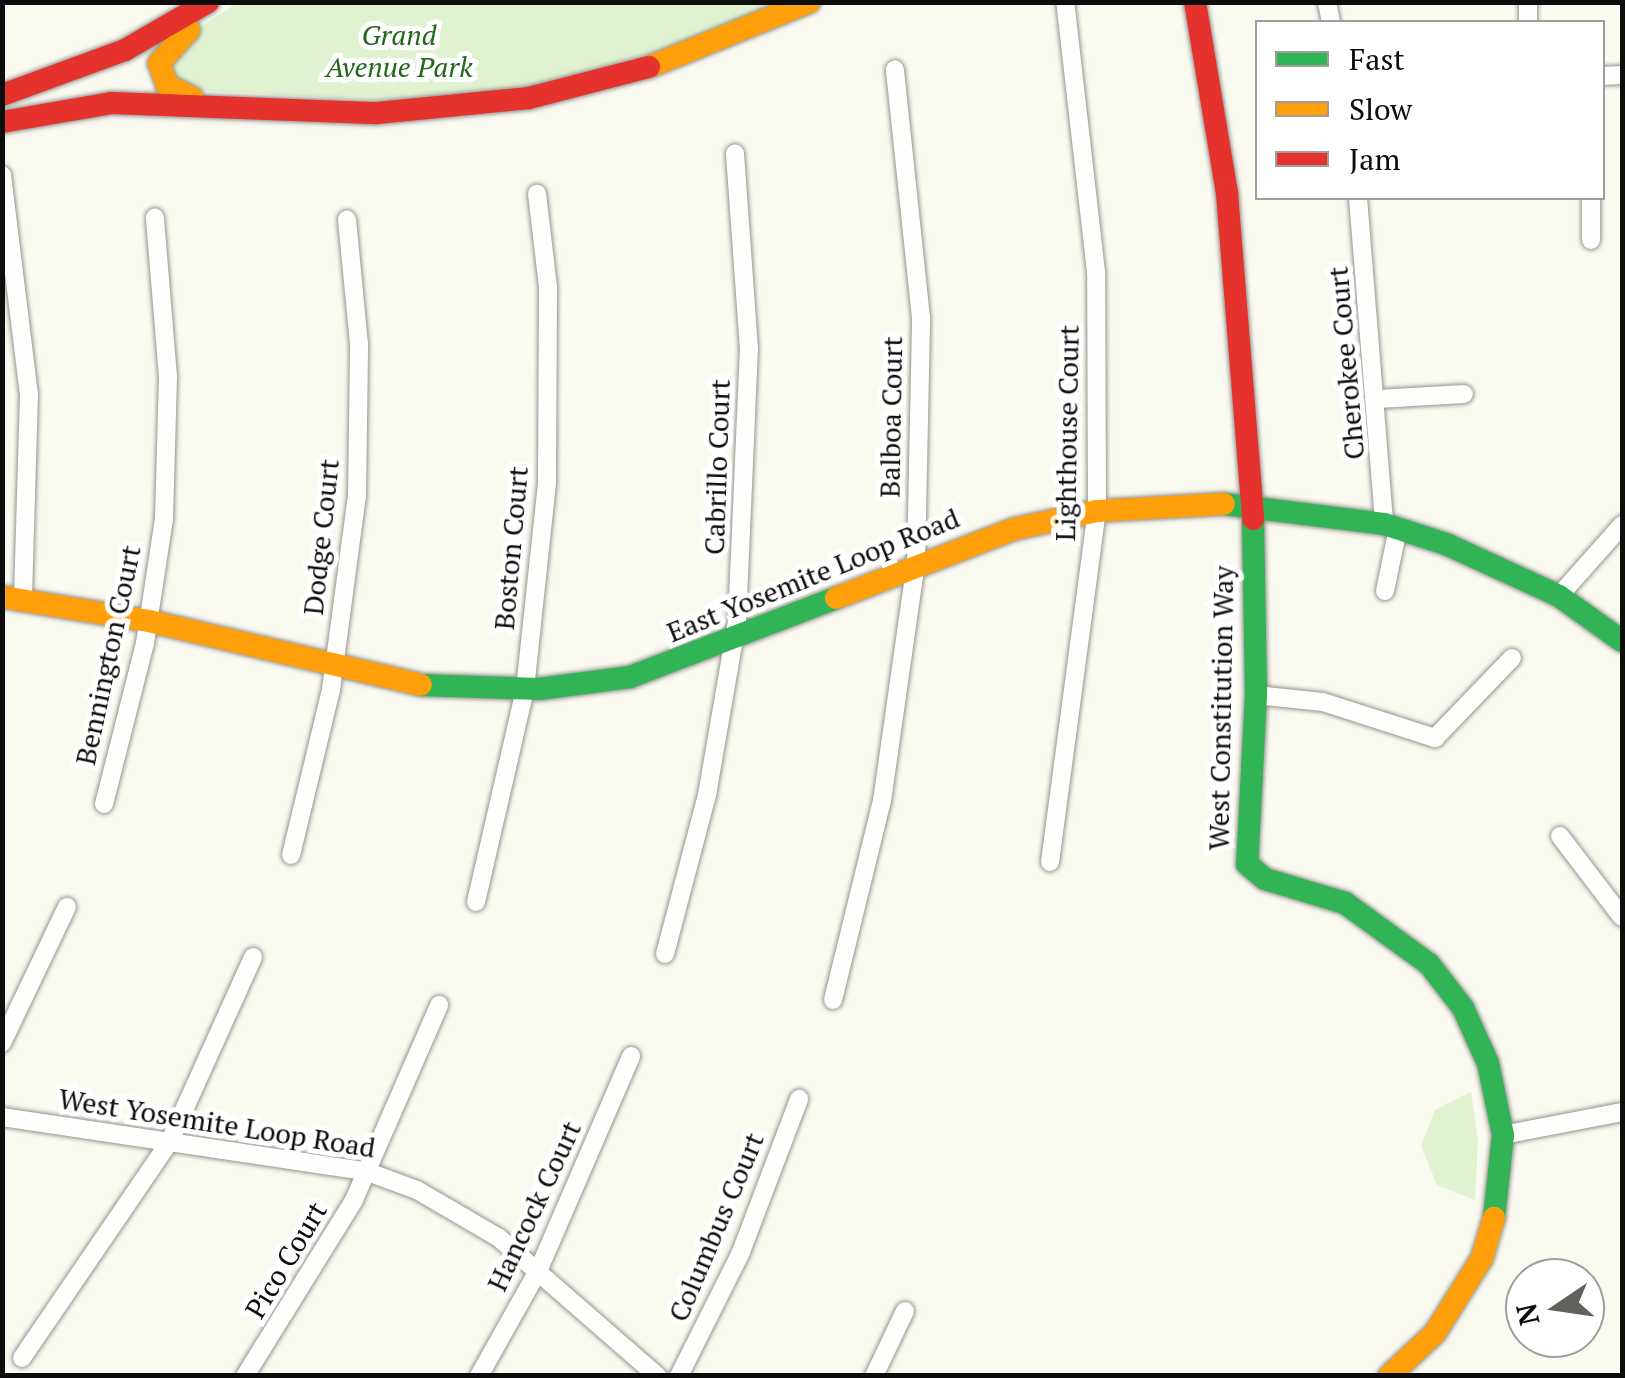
<!DOCTYPE html>
<html>
<head>
<meta charset="utf-8">
<style>
	body { margin:0 }
	#map { position:relative; width:1625px; height:1378px; overflow:hidden; background:#fbfaf1; font-family:"PT Serif",serif }
	div>[style] { position:absolute }
	[style*='--x'] { left:calc(var(--x)*1px); top:calc(var(--y)*1px); width:calc(var(--w)*1px); rotate:calc(var(--a)*1deg) }
	.green>* { inset:0; background:#e1f2d0 }
	.roads { filter:drop-shadow(0 0 2px #949490) drop-shadow(0 0 2px #949490) }
	.street>* { height:18px; margin:-9px; padding:0 9px; transform-origin:9px; border-radius:9px; background:#fefefd }
	.fast>* { height:22px; margin:-11px; padding:0 11px; transform-origin:11px; border-radius:11px; background:#30b455 }
	.slow>* { height:22px; margin:-11px; padding:0 11px; transform-origin:11px; border-radius:11px; background:#ff9f0a }
	.jam>* { height:22px; margin:-11px; padding:0 11px; transform-origin:11px; border-radius:11px; background:#e5322d }
	span { translate:-50% -50%; white-space:nowrap; text-align:center; line-height:1.15; -webkit-text-stroke:10px #fff; paint-order:stroke }
	.park-label { font-size:28px; color:#23671b; font-style:italic }
	.street-label { font-size:28px; color:#0d0d0d }
	.frame { position:absolute; inset:0; border:5px solid #0d0d0d; pointer-events:none }
	.legend { position:absolute; left:1255px; top:20px; width:350px; height:180px; box-sizing:border-box; background:#fff; border:2px solid #9e9e9e; margin:0; padding:12px 18px; list-style:none; font-size:30px; color:#0d0d0d }
	.legend li { display:flex; align-items:center; gap:20px; height:50px }
	.legend b { width:50px; border:2px solid #9e9e9e }
	.north { position:absolute; left:1505px; top:1258px; width:100px; height:100px; box-sizing:border-box; background:#fff; border:2px solid #9e9e9e; border-radius:50%; rotate:257deg; font-size:28px; font-weight:700; line-height:40px; text-align:center; color:#0d0d0d }
	.north::after { content:''; display:block; margin:auto; width:35px; height:45px; background:#60605d; clip-path:polygon(50% 0,100% 100%,50% 72%,0 100%) }
</style>
</head>
<body>
<div id="map">
	<div class="green">
		<i style="clip-path:polygon(237px 3px,784px 3px,668px 49px,524px 89px,394px 101px,189px 90px,170px 70px,177px 42px)"></i>
		<i style="clip-path:polygon(1471px 1092px,1478px 1140px,1475px 1200px,1437px 1185px,1421px 1146px,1435px 1110px)"></i>
	</div>
	<div class="roads">
		<div class="street">
			<i style="--x:1327;--y:2;--w:20;--a:79"></i>
			<i style="--x:1528;--y:2;--w:20;--a:90"></i>
			<i style="--x:1602;--y:76;--w:20;--a:-3"></i>
			<i style="--x:2;--y:175;--w:221;--a:83"></i>
			<i style="--x:29;--y:394;--w:205;--a:91.7"></i>
			<i style="--x:1358;--y:198;--w:327;--a:85.4"></i>
			<i style="--x:1591;--y:198;--w:42;--a:90"></i>
			<i style="--x:1378;--y:399;--w:86;--a:-3.3"></i>
			<i style="--x:1385;--y:591;--w:64;--a:-78.3"></i>
			<i style="--x:1559;--y:596;--w:95;--a:-48.4"></i>
			<i style="--x:1256;--y:695;--w:67;--a:6"></i>
			<i style="--x:1323;--y:702;--w:118;--a:17.8"></i>
			<i style="--x:1435;--y:738;--w:111;--a:-46.1"></i>
			<i style="--x:104;--y:804;--w:166;--a:-75.7"></i>
			<i style="--x:145;--y:643;--w:125;--a:-81.3"></i>
			<i style="--x:164;--y:519;--w:142;--a:-88.4"></i>
			<i style="--x:168;--y:377;--w:160;--a:-94.7"></i>
			<i style="--x:1560;--y:836;--w:102;--a:52.6"></i>
			<i style="--x:291;--y:855;--w:170;--a:-76.4"></i>
			<i style="--x:331;--y:690;--w:196;--a:-82.4"></i>
			<i style="--x:357;--y:496;--w:152;--a:-89.2"></i>
			<i style="--x:359;--y:344;--w:125;--a:-95.5"></i>
			<i style="--x:1050;--y:862;--w:354;--a:-82.4"></i>
			<i style="--x:1097;--y:511;--w:239;--a:-90.2"></i>
			<i style="--x:1096;--y:272;--w:272;--a:-96.5"></i>
			<i style="--x:476;--y:902;--w:219;--a:-77"></i>
			<i style="--x:525;--y:689;--w:208;--a:-83.9"></i>
			<i style="--x:547;--y:482;--w:195;--a:-89.7"></i>
			<i style="--x:548;--y:287;--w:94;--a:-96.7"></i>
			<i style="--x:665;--y:954;--w:164;--a:-75.2"></i>
			<i style="--x:707;--y:795;--w:176;--a:-80.2"></i>
			<i style="--x:737;--y:622;--w:273;--a:-87.5"></i>
			<i style="--x:749;--y:349;--w:196;--a:-94.1"></i>
			<i style="--x:833;--y:1000;--w:205;--a:-76.2"></i>
			<i style="--x:882;--y:801;--w:241;--a:-81.9"></i>
			<i style="--x:916;--y:562;--w:244;--a:-88.8"></i>
			<i style="--x:921;--y:318;--w:250;--a:-96"></i>
			<i style="--x:2;--y:1043;--w:151;--a:-64.5"></i>
			<i style="--x:2;--y:1117;--w:370;--a:8.5"></i>
			<i style="--x:368;--y:1172;--w:52;--a:20.2"></i>
			<i style="--x:417;--y:1190;--w:95;--a:30.3"></i>
			<i style="--x:499;--y:1238;--w:210;--a:41.1"></i>
			<i style="--x:1503;--y:1135;--w:121;--a:-10.9"></i>
			<i style="--x:22;--y:1358;--w:263;--a:-55.7"></i>
			<i style="--x:170;--y:1141;--w:202;--a:-65.7"></i>
			<i style="--x:245;--y:1376;--w:207;--a:-58.2"></i>
			<i style="--x:354;--y:1200;--w:213;--a:-66.4"></i>
			<i style="--x:479;--y:1376;--w:123;--a:-60.7"></i>
			<i style="--x:539;--y:1269;--w:232;--a:-66.6"></i>
			<i style="--x:679;--y:1376;--w:139;--a:-63.4"></i>
			<i style="--x:741;--y:1252;--w:164;--a:-69.2"></i>
			<i style="--x:874;--y:1376;--w:72;--a:-64.5"></i>
		</div>
		<div class="fast">
			<i style="--x:1224;--y:504;--w:161;--a:7.1"></i>
			<i style="--x:1384;--y:524;--w:65;--a:17.9"></i>
			<i style="--x:1446;--y:544;--w:124;--a:24.7"></i>
			<i style="--x:1559;--y:596;--w:77;--a:35.5"></i>
			<i style="--x:1253;--y:519;--w:176;--a:89"></i>
			<i style="--x:1256;--y:695;--w:169;--a:93"></i>
			<i style="--x:1247;--y:864;--w:23;--a:40"></i>
			<i style="--x:1265;--y:879;--w:84;--a:16.7"></i>
			<i style="--x:1345;--y:903;--w:104;--a:36"></i>
			<i style="--x:1429;--y:964;--w:56;--a:52.3"></i>
			<i style="--x:1463;--y:1008;--w:60;--a:65.6"></i>
			<i style="--x:1488;--y:1063;--w:74;--a:78.2"></i>
			<i style="--x:1503;--y:1135;--w:83;--a:96.2"></i>
			<i style="--x:421;--y:685;--w:118;--a:1.9"></i>
			<i style="--x:539;--y:689;--w:92;--a:-7.5"></i>
			<i style="--x:630;--y:677;--w:221;--a:-21"></i>
		</div>
		<div class="slow">
			<i style="--x:189;--y:30;--w:45;--a:132.3"></i>
			<i style="--x:159;--y:63;--w:23;--a:70"></i>
			<i style="--x:167;--y:85;--w:29;--a:27"></i>
			<i style="--x:649;--y:67;--w:173;--a:-22.1"></i>
			<i style="--x:2;--y:597;--w:149;--a:9.3"></i>
			<i style="--x:149;--y:621;--w:279;--a:13.2"></i>
			<i style="--x:836;--y:598;--w:191;--a:-21.2"></i>
			<i style="--x:1014;--y:529;--w:85;--a:-12.2"></i>
			<i style="--x:1097;--y:511;--w:127;--a:-3.2"></i>
			<i style="--x:1389;--y:1376;--w:63;--a:-43.1"></i>
			<i style="--x:1435;--y:1333;--w:89;--a:-57.9"></i>
			<i style="--x:1482;--y:1258;--w:42;--a:-73.3"></i>
		</div>
		<div class="jam">
			<i style="--x:1195;--y:2;--w:194;--a:80.5"></i>
			<i style="--x:1227;--y:193;--w:327;--a:85.4"></i>
			<i style="--x:2;--y:95;--w:131;--a:-20.1"></i>
			<i style="--x:125;--y:50;--w:96;--a:-30"></i>
			<i style="--x:2;--y:122;--w:112;--a:-9.8"></i>
			<i style="--x:112;--y:103;--w:265;--a:2.2"></i>
			<i style="--x:377;--y:113;--w:153;--a:-5.6"></i>
			<i style="--x:529;--y:98;--w:124;--a:-14.5"></i>
		</div>
	</div>
	<div class="park-label">
		<span style="left:399px;top:51px">Grand<br>Avenue Park</span>
	</div>
	<div class="street-label">
		<span style="left:1346px;top:363px;rotate:-95deg">Cherokee Court</span>
		<span style="left:891px;top:417px;rotate:-89deg">Balboa Court</span>
		<span style="left:1067px;top:433px;rotate:-89deg">Lighthouse Court</span>
		<span style="left:717px;top:467px;rotate:-88deg">Cabrillo Court</span>
		<span style="left:321px;top:537px;rotate:-84deg">Dodge Court</span>
		<span style="left:511px;top:548px;rotate:-85deg">Boston Court</span>
		<span style="left:813px;top:575px;rotate:-22deg">East Yosemite Loop Road</span>
		<span style="left:108px;top:655px;rotate:-78deg">Bennington Court</span>
		<span style="left:1221px;top:708px;rotate:-89deg">West Constitution Way</span>
		<span style="left:217px;top:1123px;rotate:9deg">West Yosemite Loop Road</span>
		<span style="left:534px;top:1206px;rotate:-65deg">Hancock Court</span>
		<span style="left:716px;top:1227px;rotate:-67deg">Columbus Court</span>
		<span style="left:286px;top:1260px;rotate:-59deg">Pico Court</span>
	</div>
	<div class="frame"></div>
	<ul class="legend">
	<li><b style="height:12px;background:#30b455"></b>Fast</li>
	<li><b style="height:12px;background:#ff9f0a"></b>Slow</li>
	<li><b style="height:12px;background:#e5322d"></b>Jam</li>
	</ul>
	<div class="north">N</div>
</div>
</body>
</html>
